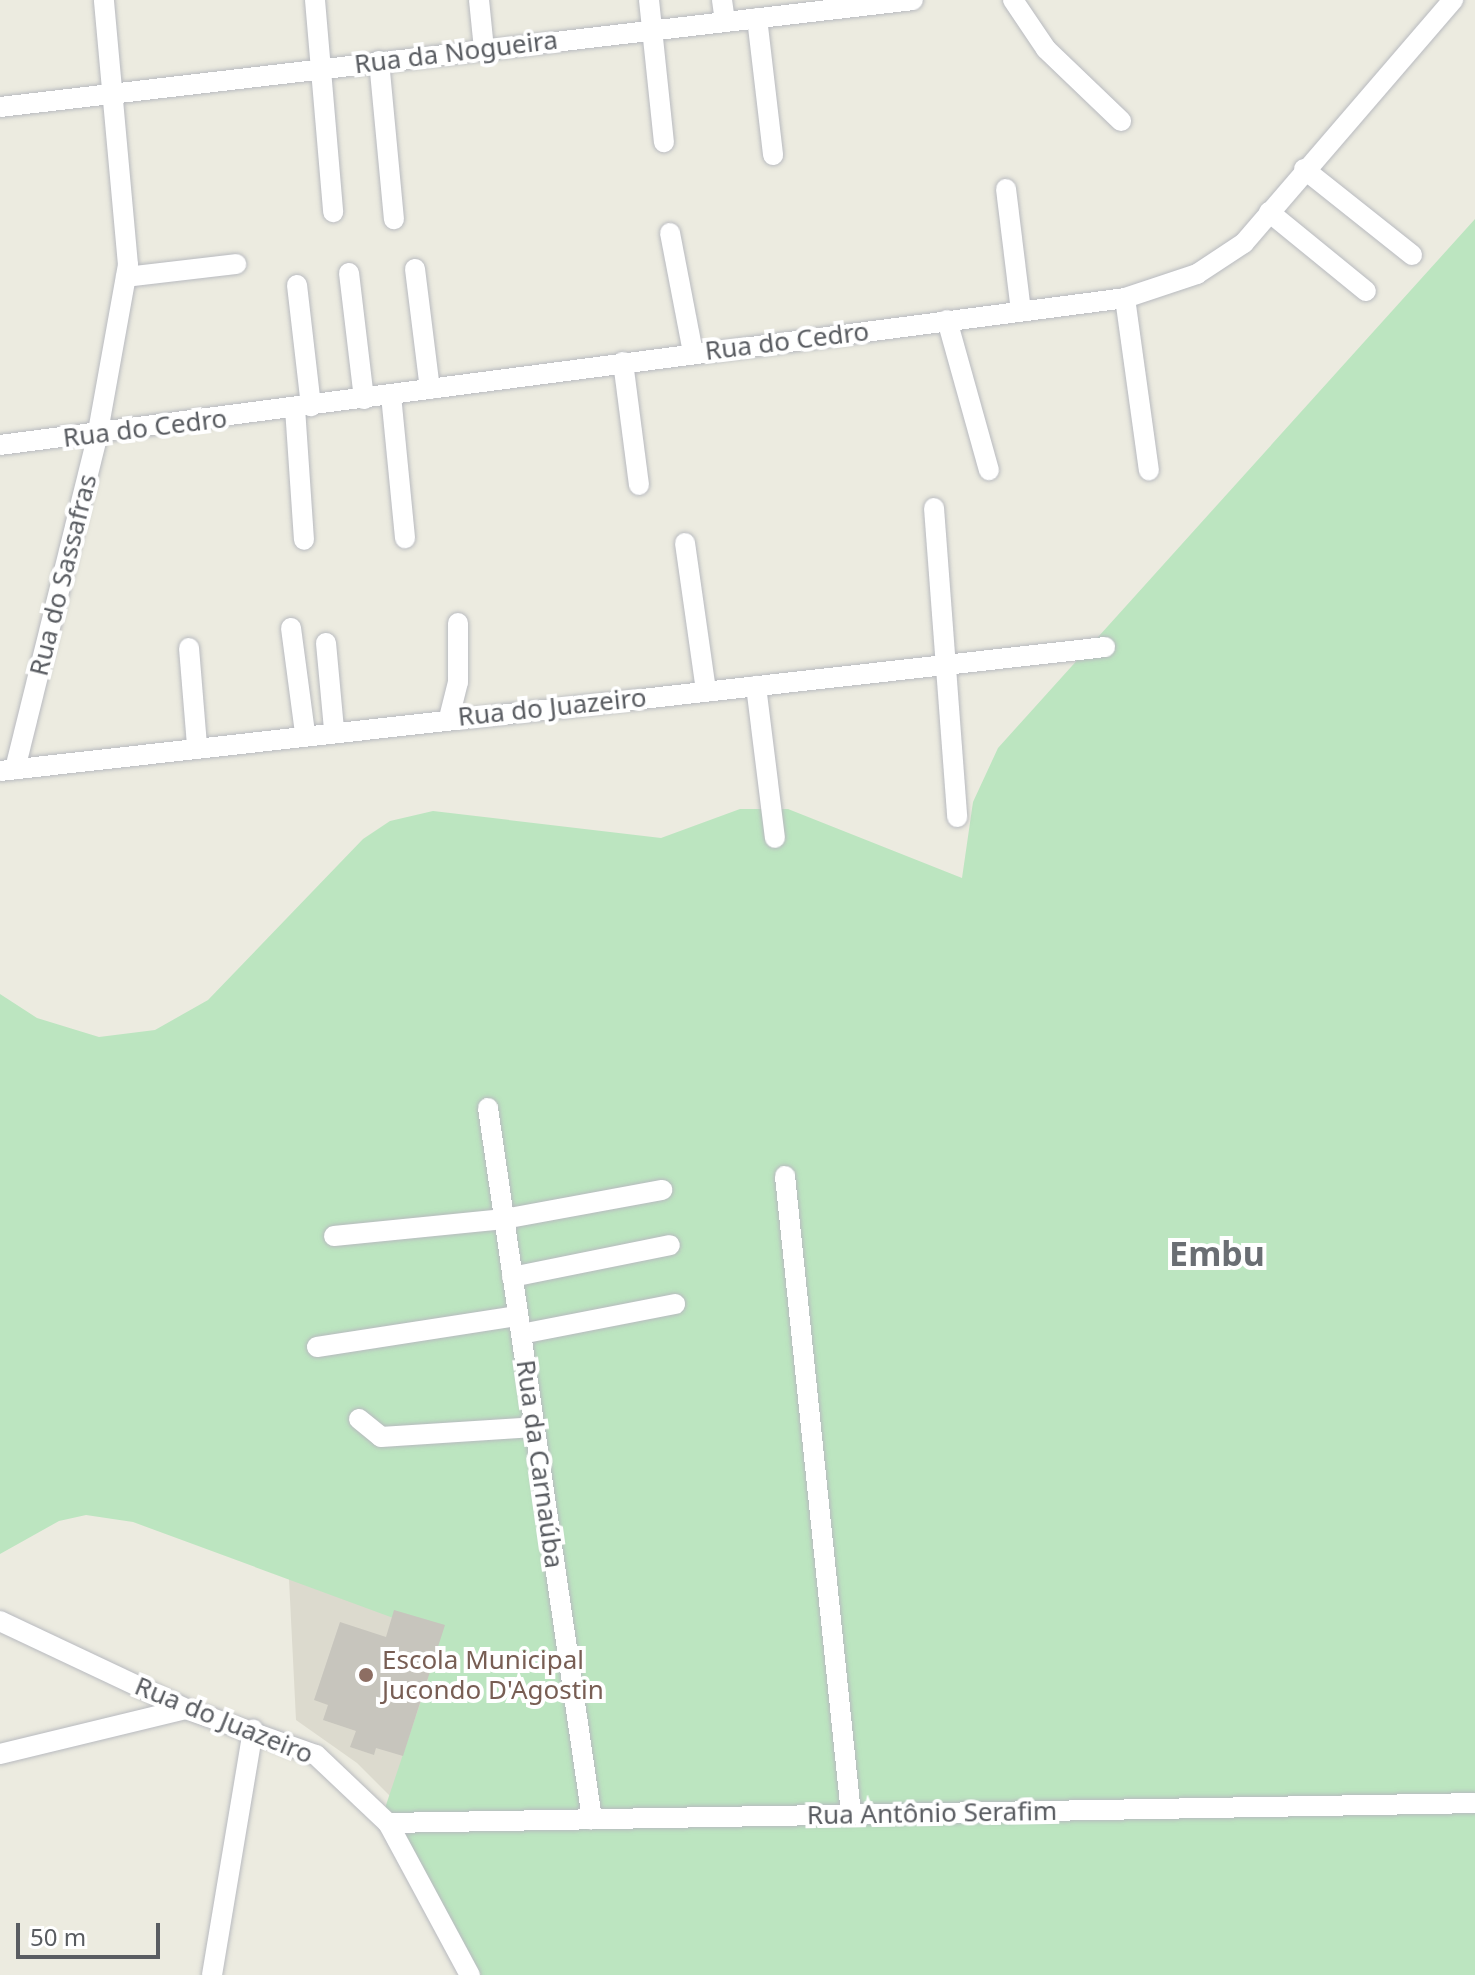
<!DOCTYPE html>
<html>
<head>
<meta charset="utf-8">
<style>
	body { margin:0 }
	#map { position:relative; width:1475px; height:1975px; overflow:hidden; background:#ecebe0; font-family:"Noto Sans",sans-serif }
	div>[style] { position:absolute }
	[style*='--x'] { left:calc(var(--x)*1px); top:calc(var(--y)*1px); width:calc(var(--w)*1px); rotate:calc(var(--a)*1deg) }
	.education>* { inset:0; background:#dcdace }
	.green>* { inset:0; background:#bce5c0 }
	.building>* { inset:0; background:#c7c5bd }
	.roads { filter:drop-shadow(0 0 2px #b8babf) drop-shadow(0 0 2px #b8babf) }
	.minor>* { height:20px; margin:-10px; padding:0 10px; transform-origin:10px; border-radius:10px; background:#fff }
	.dots>* { width:22px; height:22px; translate:-50% -50%; box-sizing:border-box; border:4px solid #fff; border-radius:50% }
	span { translate:-50% -50%; white-space:nowrap; text-align:center; line-height:1.15; -webkit-text-stroke:8px #fff; paint-order:stroke }
	.street-label { font-size:26px; color:#595c61 }
	.education-label { font-size:26px; color:#785e54 }
	.left { translate:0 -50%; text-align:left }
	.district-label { font-size:34px; color:#6a6e73; font-weight:700 }
	.scale { position:absolute; left:16px; top:1923px; width:144px; height:36px; box-sizing:border-box; border:4px solid #595c61; border-top:0; padding-left:10px; font-size:24px; line-height:28px; white-space:nowrap; color:#595c61; -webkit-text-stroke:6px #fff; paint-order:stroke }
</style>
</head>
<body>
<div id="map">
	<div class="education">
		<i style="clip-path:polygon(288px 1559px,445px 1625px,396px 1802px,357px 1763px,296px 1720px)"></i>
	</div>
	<div class="green">
		<i style="clip-path:polygon(1475px 219px,1475px 1975px,477px 1975px,384px 1811px,428px 1680px,424px 1650px,396px 1619px,133px 1522px,86px 1515px,59px 1521px,0 1554px,0 994px,37px 1018px,99px 1037px,155px 1030px,208px 1000px,363px 839px,390px 821px,433px 811px,661px 838px,740px 809px,788px 809px,962px 878px,973px 802px,998px 748px)"></i>
	</div>
	<div class="building">
		<i style="clip-path:polygon(394px 1610px,445px 1625px,403px 1756px,376px 1748px,374px 1755px,350px 1747px,356px 1731px,323px 1720px,328px 1705px,314px 1700px,340px 1622px,386px 1637px)"></i>
	</div>
	<div class="roads">
		<div class="minor">
			<i style="--x:315;--y:0;--w:213;--a:85.1"></i>
			<i style="--x:479;--y:0;--w:49;--a:84.2"></i>
			<i style="--x:649;--y:0;--w:143;--a:84"></i>
			<i style="--x:722;--y:0;--w:22;--a:82"></i>
			<i style="--x:1013;--y:0;--w:59;--a:56"></i>
			<i style="--x:1046;--y:49;--w:104;--a:43.8"></i>
			<i style="--x:757;--y:18;--w:138;--a:83.3"></i>
			<i style="--x:379;--y:61;--w:159;--a:84.6"></i>
			<i style="--x:0;--y:107;--w:919;--a:-6.68"></i>
			<i style="--x:1304;--y:169;--w:138;--a:38.5"></i>
			<i style="--x:1006;--y:189;--w:123;--a:83"></i>
			<i style="--x:1269;--y:212;--w:125;--a:39.2"></i>
			<i style="--x:670;--y:233;--w:122;--a:79.1"></i>
			<i style="--x:415;--y:269;--w:121;--a:82.9"></i>
			<i style="--x:349;--y:273;--w:127;--a:83.2"></i>
			<i style="--x:126;--y:277;--w:111;--a:-6.7"></i>
			<i style="--x:297;--y:285;--w:122;--a:83.4"></i>
			<i style="--x:1125;--y:298;--w:174;--a:82.1"></i>
			<i style="--x:947;--y:320;--w:156;--a:74.4"></i>
			<i style="--x:623;--y:362;--w:124;--a:82.6"></i>
			<i style="--x:391;--y:395;--w:144;--a:84.4"></i>
			<i style="--x:295;--y:408;--w:132;--a:86.1"></i>
			<i style="--x:0;--y:445;--w:1135;--a:-7.44"></i>
			<i style="--x:1125;--y:298;--w:76;--a:-18.4"></i>
			<i style="--x:1197;--y:274;--w:56;--a:-33.4"></i>
			<i style="--x:1244;--y:243;--w:321;--a:-49.3"></i>
			<i style="--x:934;--y:508;--w:310;--a:85.7"></i>
			<i style="--x:685;--y:543;--w:149;--a:81.9"></i>
			<i style="--x:291;--y:628;--w:106;--a:82.4"></i>
			<i style="--x:326;--y:643;--w:87;--a:84.7"></i>
			<i style="--x:189;--y:648;--w:98;--a:85.3"></i>
			<i style="--x:756;--y:686;--w:153;--a:82.9"></i>
			<i style="--x:449;--y:718;--w:37;--a:-76"></i>
			<i style="--x:458;--y:682;--w:59;--a:-90"></i>
			<i style="--x:15;--y:769;--w:342;--a:-76.1"></i>
			<i style="--x:97;--y:437;--w:175;--a:-79.8"></i>
			<i style="--x:128;--y:265;--w:266;--a:-95.2"></i>
			<i style="--x:0;--y:771;--w:1112;--a:-6.4"></i>
			<i style="--x:488;--y:1108;--w:719;--a:81.68"></i>
			<i style="--x:785;--y:1176;--w:641;--a:84.09"></i>
			<i style="--x:334;--y:1236;--w:171;--a:-5.7"></i>
			<i style="--x:504;--y:1219;--w:161;--a:-10.4"></i>
			<i style="--x:512;--y:1277;--w:161;--a:-11.4"></i>
			<i style="--x:521;--y:1334;--w:157;--a:-11"></i>
			<i style="--x:317;--y:1347;--w:203;--a:-8.8"></i>
			<i style="--x:359;--y:1419;--w:28;--a:39"></i>
			<i style="--x:381;--y:1437;--w:153;--a:-3.7"></i>
			<i style="--x:0;--y:1621;--w:206;--a:25.3"></i>
			<i style="--x:186;--y:1709;--w:138;--a:19.5"></i>
			<i style="--x:316;--y:1755;--w:99;--a:43.4"></i>
			<i style="--x:388;--y:1823;--w:173;--a:61.7"></i>
			<i style="--x:0;--y:1754;--w:191;--a:-13.6"></i>
			<i style="--x:388;--y:1823;--w:1087;--a:-1.05"></i>
			<i style="--x:212;--y:1975;--w:249;--a:-80.5"></i>
		</div>
	</div>
	<div class="dots">
		<i style="left:366px;top:1675px;background:#8d6e63"></i>
	</div>
	<div class="street-label">
		<span style="left:456px;top:52px;rotate:-7deg">Rua da Nogueira</span>
		<span style="left:787px;top:341px;rotate:-7deg">Rua do Cedro</span>
		<span style="left:145px;top:428px;rotate:-7deg">Rua do Cedro</span>
		<span style="left:63px;top:575px;rotate:-76deg">Rua do Sassafras</span>
		<span style="left:552px;top:707px;rotate:-6deg">Rua do Juazeiro</span>
		<span style="left:540px;top:1464px;rotate:82deg">Rua da Carnaúba</span>
		<span style="left:224px;top:1720px;rotate:22deg">Rua do Juazeiro</span>
		<span style="left:932px;top:1813px;rotate:-1deg">Rua Antônio Serafim</span>
	</div>
	<div class="education-label">
		<span class="left" style="left:382px;top:1675px">Escola Municipal<br>Jucondo D'Agostin</span>
	</div>
	<div class="district-label">
		<span style="left:1217px;top:1254px">Embu</span>
	</div>
	<div class="scale">50 m</div>
</div>
</body>
</html>
